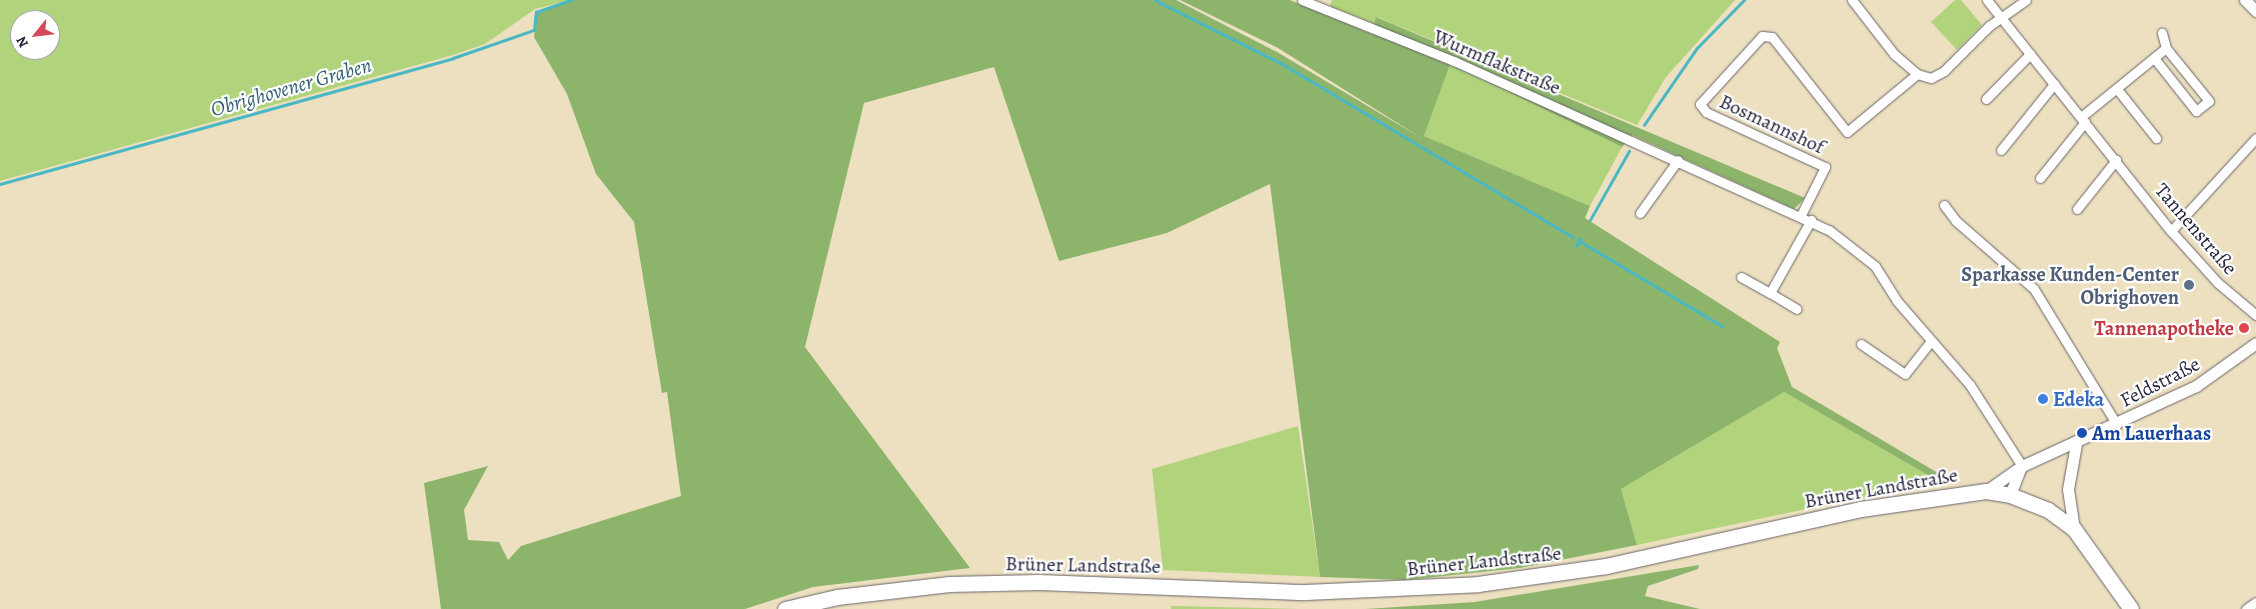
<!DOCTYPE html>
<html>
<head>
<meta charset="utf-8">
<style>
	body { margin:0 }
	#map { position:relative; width:2256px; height:609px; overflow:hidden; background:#ede0c0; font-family:Alegreya,serif }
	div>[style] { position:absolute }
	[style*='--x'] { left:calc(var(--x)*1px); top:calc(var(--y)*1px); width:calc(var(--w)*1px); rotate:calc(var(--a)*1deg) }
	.green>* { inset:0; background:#b0d37b }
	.forest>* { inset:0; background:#8cb56b }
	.stream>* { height:2.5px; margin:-1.25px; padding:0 1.25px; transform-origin:1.25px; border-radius:1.25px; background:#4ab7c5 }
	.roads { filter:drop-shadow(0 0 1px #69646a) drop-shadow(0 0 1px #69646a) }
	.minor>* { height:9px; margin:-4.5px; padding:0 4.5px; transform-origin:4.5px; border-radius:4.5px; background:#fff }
	.tertiary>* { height:11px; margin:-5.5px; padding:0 5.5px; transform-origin:5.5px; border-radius:5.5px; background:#fff }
	.primary>* { height:15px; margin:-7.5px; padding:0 7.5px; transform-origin:7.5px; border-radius:7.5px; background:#fff }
	.dots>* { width:14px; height:14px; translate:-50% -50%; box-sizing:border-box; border:2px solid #fff; border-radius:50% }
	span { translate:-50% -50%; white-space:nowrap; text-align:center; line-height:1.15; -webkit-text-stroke:4.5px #fff; paint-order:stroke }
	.street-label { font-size:20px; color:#22223b }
	.service-label { font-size:20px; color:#4e5e75; font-weight:700 }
	.right { translate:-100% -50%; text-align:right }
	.health-label { font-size:20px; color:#be3a42; font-weight:700 }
	.shop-label { font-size:20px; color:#366cbe; font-weight:700 }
	.left { translate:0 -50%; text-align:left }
	.transit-label { font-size:20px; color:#164399; font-weight:700 }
	.water-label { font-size:21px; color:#325e72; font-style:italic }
	.north { position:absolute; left:10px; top:10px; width:50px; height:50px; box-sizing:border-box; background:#fff; border:1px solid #a7a7b1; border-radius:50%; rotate:241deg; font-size:14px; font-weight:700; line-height:20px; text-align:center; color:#22223b }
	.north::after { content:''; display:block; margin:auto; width:18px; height:22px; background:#d1495b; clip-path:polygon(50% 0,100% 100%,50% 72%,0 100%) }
</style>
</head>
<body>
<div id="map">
	<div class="green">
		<i style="clip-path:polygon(evenodd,0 0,571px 0,535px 9px,485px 44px,453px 55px,0 181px,0 0,20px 20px,50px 20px,50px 50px,20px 50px,20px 20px)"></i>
		<i style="clip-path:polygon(1332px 0,1735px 0,1666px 77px,1637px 125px,1377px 17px,1375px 24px,1330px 6px)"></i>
		<i style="clip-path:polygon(1955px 0,1961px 0,1982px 25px,1957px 50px,1931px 22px)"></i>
		<i style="clip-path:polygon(1449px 64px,1622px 147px,1590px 206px,1424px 136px)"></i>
		<i style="clip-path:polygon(1784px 392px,1938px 481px,1637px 545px,1621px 489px)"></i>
		<i style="clip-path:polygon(1298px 426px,1320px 577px,1163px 570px,1152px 469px)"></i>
		<i style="clip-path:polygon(1171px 606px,1300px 609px,1171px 609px)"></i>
	</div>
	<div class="forest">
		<i style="clip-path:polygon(571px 0,1176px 0,1277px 52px,1423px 139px,1278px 48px,1180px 0,1290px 0,1372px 34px,1376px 17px,1805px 198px,1794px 209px,1632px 135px,1622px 147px,1450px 64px,1424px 136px,1590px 206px,1585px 218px,1780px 342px,1777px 348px,1792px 387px,1938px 473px,1938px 481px,1784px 392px,1621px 489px,1637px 545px,1520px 568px,1406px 580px,1320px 577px,1270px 184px,1167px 233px,1059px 261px,994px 67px,864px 103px,805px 347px,970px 568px,813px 587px,745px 609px,441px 609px,424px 483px,488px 466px,464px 510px,468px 540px,499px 542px,508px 560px,521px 546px,681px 496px,667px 392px,662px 393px,634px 222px,596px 174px,567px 94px,534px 37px,537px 11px)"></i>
		<i style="clip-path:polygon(1699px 565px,1698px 569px,1648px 586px,1645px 596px,1700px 609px,1365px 609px,1475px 602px)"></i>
	</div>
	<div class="stream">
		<i style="--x:1155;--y:0;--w:141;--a:26.6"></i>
		<i style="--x:1281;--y:63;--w:340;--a:30.8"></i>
		<i style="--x:1644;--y:125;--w:93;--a:-55.5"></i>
		<i style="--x:1697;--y:48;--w:67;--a:-45.6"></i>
		<i style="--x:0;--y:184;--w:470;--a:-15.5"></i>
		<i style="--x:453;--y:58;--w:86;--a:-19.1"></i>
		<i style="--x:534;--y:30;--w:18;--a:-84"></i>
		<i style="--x:536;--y:12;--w:37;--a:-19"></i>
		<i style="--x:1590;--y:220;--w:79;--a:-60.5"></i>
		<i style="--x:1578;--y:240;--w:168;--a:30.8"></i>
		<i style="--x:1576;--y:246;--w:8;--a:-60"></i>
	</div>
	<div class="roads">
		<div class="minor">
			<i style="--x:1302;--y:0;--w:164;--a:21.9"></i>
			<i style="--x:1454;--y:61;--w:411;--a:24.3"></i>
			<i style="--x:1829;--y:230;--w:58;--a:38"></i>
			<i style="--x:1875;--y:266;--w:41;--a:57.8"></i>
			<i style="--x:1897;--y:301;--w:111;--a:49"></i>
			<i style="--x:1970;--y:385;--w:96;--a:57.3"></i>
			<i style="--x:1852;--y:0;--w:68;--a:52.1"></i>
			<i style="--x:1894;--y:54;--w:30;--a:41"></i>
			<i style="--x:1917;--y:74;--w:15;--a:16"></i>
			<i style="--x:1931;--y:78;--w:15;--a:-28"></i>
			<i style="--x:1944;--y:71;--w:64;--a:-45"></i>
			<i style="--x:1989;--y:26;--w:45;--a:-35.1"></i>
			<i style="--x:1987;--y:0;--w:295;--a:51.5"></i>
			<i style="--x:2171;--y:231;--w:70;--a:47.9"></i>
			<i style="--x:2218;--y:283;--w:50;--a:40.1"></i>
			<i style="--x:2154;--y:58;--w:68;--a:51.6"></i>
			<i style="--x:2196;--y:111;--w:16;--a:-38"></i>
			<i style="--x:2209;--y:101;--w:68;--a:-129.1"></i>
			<i style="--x:2166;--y:48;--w:16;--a:-105"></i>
			<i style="--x:2117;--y:89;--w:63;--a:51.5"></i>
			<i style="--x:1986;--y:99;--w:63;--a:-45.6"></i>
			<i style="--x:2081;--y:117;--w:109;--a:-39.1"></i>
			<i style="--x:2001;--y:150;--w:85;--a:-51.2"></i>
			<i style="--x:2040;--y:178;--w:72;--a:-51.2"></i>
			<i style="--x:1944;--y:205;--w:20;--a:53"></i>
			<i style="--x:1956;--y:221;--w:103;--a:41.1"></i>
			<i style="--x:2034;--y:289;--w:159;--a:58.6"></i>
			<i style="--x:2077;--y:209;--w:63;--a:-51.5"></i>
			<i style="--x:1640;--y:213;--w:65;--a:-54.4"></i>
			<i style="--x:1801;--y:215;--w:54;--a:-63.4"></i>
			<i style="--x:1825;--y:167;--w:131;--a:-155.2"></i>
			<i style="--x:1706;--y:112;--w:10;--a:-127"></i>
			<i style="--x:1700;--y:104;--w:92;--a:-47.6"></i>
			<i style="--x:1762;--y:36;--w:10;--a:6"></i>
			<i style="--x:1772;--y:37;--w:121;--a:51.7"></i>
			<i style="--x:1847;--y:132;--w:91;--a:-39.6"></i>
			<i style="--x:2171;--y:231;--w:126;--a:-47.6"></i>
			<i style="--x:1741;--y:277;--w:33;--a:29"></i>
			<i style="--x:1770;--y:293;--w:84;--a:-60.7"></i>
			<i style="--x:1770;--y:293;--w:31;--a:31"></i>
			<i style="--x:1861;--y:344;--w:53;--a:34.3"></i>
			<i style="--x:1905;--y:374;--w:42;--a:-51.8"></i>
			<i style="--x:2246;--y:609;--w:12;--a:-35"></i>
		</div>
		<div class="tertiary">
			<i style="--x:2245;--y:0;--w:16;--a:45"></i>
			<i style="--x:1986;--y:491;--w:44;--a:-34.8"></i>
			<i style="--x:2022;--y:466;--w:192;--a:-24.7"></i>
			<i style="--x:2196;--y:386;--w:74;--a:-35.6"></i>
			<i style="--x:2010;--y:495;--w:30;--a:-69"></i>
			<i style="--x:2074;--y:529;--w:40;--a:-98.5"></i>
			<i style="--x:2068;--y:489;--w:46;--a:-79.9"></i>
		</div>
		<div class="primary">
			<i style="--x:785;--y:609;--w:53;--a:-13"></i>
			<i style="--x:837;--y:597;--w:113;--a:-6.6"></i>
			<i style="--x:949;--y:584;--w:90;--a:-1.3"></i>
			<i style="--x:1039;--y:582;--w:266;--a:2.2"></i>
			<i style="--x:1305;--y:592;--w:173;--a:-2.6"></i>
			<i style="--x:1478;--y:584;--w:129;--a:-8"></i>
			<i style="--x:1606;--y:566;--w:261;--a:-12.6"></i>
			<i style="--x:1861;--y:509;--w:126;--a:-8.2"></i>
			<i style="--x:1986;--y:491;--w:24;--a:9"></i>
			<i style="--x:2010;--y:495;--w:41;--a:21.5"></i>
			<i style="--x:2048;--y:510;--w:32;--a:36"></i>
			<i style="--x:2074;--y:529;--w:98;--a:54.5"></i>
		</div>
	</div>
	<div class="dots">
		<i style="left:2189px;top:285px;background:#5c6f8a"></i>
		<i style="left:2244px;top:328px;background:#e0444e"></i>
		<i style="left:2043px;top:399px;background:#3f7fe0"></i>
		<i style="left:2082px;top:433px;background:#1a4fb4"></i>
	</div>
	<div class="street-label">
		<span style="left:1497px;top:62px;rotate:23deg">Wurmflakstraße</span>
		<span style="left:1772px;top:124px;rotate:25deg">Bosmannshof</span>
		<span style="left:2196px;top:229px;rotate:49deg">Tannenstraße</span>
		<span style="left:2160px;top:382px;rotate:-27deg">Feldstraße</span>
		<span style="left:1881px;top:488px;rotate:-10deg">Brüner Landstraße</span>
		<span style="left:1484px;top:561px;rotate:-6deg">Brüner Landstraße</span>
		<span style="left:1083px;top:565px;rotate:1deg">Brüner Landstraße</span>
	</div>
	<div class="service-label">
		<span class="right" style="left:2179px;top:286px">Sparkasse Kunden-Center<br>Obrighoven</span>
	</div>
	<div class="health-label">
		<span class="right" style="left:2234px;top:328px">Tannenapotheke</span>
	</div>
	<div class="shop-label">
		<span class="left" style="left:2053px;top:399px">Edeka</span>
	</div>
	<div class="transit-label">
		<span class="left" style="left:2092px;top:433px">Am Lauerhaas</span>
	</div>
	<div class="water-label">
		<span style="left:291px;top:87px;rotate:-16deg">Obrighovener Graben</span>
	</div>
	<div class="north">N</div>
</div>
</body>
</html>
